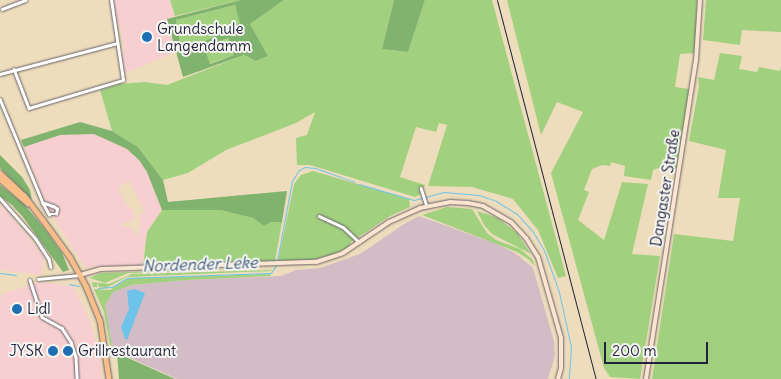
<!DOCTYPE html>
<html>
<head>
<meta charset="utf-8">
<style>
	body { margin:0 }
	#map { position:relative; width:781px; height:379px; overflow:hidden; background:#edddbc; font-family:Delius,sans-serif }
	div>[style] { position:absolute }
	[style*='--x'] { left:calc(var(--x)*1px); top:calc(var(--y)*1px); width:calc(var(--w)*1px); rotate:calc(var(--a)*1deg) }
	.built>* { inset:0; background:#f7cfd1 }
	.industrial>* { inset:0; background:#d2bdc6 }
	.green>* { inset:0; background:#a1d17f; transform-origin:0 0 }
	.forest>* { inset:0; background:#80b36e }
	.water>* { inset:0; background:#6ec3ea }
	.stream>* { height:1px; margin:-0.5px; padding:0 0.5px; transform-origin:0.5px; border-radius:0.5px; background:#6ec3ea }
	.roads { filter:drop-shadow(0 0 1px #696368) drop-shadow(0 0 1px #696368) }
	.street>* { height:2.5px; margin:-1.25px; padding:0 1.25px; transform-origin:1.25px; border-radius:1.25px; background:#fff }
	.secondary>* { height:4px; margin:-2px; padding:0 2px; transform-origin:2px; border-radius:2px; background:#fce5d0 }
	.primary>* { height:4.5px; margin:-2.25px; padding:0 2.25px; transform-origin:2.25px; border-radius:2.25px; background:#f8bd89 }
	.rail>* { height:1px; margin:-0.5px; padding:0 0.5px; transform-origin:0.5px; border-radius:0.5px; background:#22223b }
	.dots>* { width:14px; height:14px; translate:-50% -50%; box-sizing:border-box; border:2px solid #f6f6f2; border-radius:50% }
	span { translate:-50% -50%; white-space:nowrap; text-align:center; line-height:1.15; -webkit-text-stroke:4px #f6f6f2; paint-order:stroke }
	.poi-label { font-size:15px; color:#22223b }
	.left { translate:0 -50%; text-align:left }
	.right { translate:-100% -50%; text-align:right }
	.street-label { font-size:15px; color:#22223b }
	.water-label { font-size:16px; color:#3d5a78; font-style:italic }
	.scale { position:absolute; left:604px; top:342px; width:104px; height:22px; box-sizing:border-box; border:2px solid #22223b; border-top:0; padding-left:6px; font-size:15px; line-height:18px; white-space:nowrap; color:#22223b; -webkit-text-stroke:4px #f6f6f2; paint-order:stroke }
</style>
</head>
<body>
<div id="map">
	<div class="built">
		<i style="clip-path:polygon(114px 0,170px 0,175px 16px,167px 19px,175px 52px,125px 73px,122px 60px,124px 46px,120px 27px,114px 14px)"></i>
		<i style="clip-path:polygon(evenodd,94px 134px,127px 149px,139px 160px,147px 172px,162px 210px,147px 232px,142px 266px,85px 267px,48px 209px,24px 147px,60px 135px,94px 134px,130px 181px,144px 212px,140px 215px,140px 228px,135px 235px,133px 233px,133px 228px,120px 225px,135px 219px,133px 210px,125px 203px,118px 187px,130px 181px)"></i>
		<i style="clip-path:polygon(0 203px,44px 256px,41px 275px,0 270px)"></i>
		<i style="clip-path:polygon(40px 282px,73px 286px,90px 321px,100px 355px,102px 379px,0 379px,0 297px,5px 293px)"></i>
	</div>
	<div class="industrial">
		<i style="clip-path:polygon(419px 216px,497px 244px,515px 253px,533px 268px,554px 341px,555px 356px,548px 379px,177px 379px,126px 356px,112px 345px,105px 305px,113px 292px,131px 285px,187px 280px,281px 276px,296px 270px,320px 268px,360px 254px,404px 224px)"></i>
	</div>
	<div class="green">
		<i style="clip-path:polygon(170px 0,241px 0,175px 16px)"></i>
		<i style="clip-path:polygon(284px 0,394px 0,382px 49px,408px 52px,425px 0,492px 0,566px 276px,558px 278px,538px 230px,513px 199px,472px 187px,428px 186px,447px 125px,439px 123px,436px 132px,416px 127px,400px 177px,425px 185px,421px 194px,415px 197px,310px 165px,297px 165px,296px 138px,307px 135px,315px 112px,296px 123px,226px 150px,188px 173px,163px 180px,138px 147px,112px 131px,100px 90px,120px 84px,145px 82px,167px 85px,244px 55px,256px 61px,268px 56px,250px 24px)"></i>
		<i style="clip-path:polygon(507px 0,697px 0,695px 53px,680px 54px,675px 87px,689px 89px,678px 170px,662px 167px,653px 170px,651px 180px,624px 176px,625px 166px,611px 162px,610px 166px,602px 165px,592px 169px,584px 190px,589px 192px,578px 220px,604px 240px,622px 182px,648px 184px,632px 254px,660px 256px,640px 379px,610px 377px,604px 368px,551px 173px,583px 112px,557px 102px,541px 135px)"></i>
		<i style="clip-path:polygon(706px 0,781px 0,781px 32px,742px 30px,740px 45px,703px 40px)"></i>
		<i style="clip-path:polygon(235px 5px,241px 23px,182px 54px,176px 20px)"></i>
		<i style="left:228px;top:38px;width:18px;height:26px;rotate:71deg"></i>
		<i style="clip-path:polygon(720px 53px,742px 56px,739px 69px,757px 72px,759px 67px,780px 71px,781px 66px,781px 379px,652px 379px,674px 234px,733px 241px,740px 198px,718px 198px,726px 150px,689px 141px,699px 86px,698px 77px,714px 80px)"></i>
		<i style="clip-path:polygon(313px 171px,409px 199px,410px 207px,390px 216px,351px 242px,348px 247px,335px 254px,308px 261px,278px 261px,294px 184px,301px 175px)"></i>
		<i style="clip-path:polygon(447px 207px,472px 209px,487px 233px,496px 240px,520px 249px,532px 259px,535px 266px,528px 259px,517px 252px,422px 215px)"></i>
		<i style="clip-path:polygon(162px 210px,220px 210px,253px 218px,264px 226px,271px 222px,282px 222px,275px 261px,271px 263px,270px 260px,269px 263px,217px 264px,214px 261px,213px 264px,143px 267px,147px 232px)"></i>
		<i style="clip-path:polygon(477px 211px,498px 218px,517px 233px,531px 254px,492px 234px,484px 225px)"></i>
		<i style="clip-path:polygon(270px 268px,128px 273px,105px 283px,90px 278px,100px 273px)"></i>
		<i style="clip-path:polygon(274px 270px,270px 271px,127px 277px,106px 288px,99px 287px,97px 283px,97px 287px,93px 287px,92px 282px,109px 284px,132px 274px)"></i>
		<i style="clip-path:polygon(270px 274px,271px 276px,187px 280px,131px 285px,113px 292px,105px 305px,112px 345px,114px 347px,110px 345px,104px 312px,94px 289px,110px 290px,129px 278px)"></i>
	</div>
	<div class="forest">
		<i style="clip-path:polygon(evenodd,241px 0,284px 0,250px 24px,268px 56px,256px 61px,244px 55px,183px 77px,167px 19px,241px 0,235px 5px,240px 23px,182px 53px,176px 20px,235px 5px,241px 0,228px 38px,234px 55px,210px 64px,204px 47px,228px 38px)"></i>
		<i style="clip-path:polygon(394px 0,425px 0,408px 52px,382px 49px)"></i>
		<i style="clip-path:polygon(80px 122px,112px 131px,138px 147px,163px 180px,168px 202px,287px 191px,282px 222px,271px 222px,264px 226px,253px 218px,220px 210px,162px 210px,147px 172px,139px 160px,127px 149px,94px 134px,60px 135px,24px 147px,21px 140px)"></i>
		<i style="clip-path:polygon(0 155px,22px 177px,30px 190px,32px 200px,0 168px)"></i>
		<i style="clip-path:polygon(0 185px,24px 204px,44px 228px,62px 253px,69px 270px,63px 272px,23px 217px,12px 205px,0 196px)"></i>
		<i style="clip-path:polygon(117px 353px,175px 379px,119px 379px)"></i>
	</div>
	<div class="water">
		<i style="clip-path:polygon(134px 289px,145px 293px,127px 340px,125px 339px,121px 327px,129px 309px,127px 291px)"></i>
	</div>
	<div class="stream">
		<i style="--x:359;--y:184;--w:57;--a:16.2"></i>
		<i style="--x:414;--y:200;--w:31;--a:-15"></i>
		<i style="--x:444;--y:192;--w:35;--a:5"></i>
		<i style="--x:479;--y:195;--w:18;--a:19"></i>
		<i style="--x:496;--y:201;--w:25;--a:32"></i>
		<i style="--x:517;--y:214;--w:24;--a:48"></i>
		<i style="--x:533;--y:232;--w:21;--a:59"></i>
		<i style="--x:544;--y:250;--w:45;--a:70.3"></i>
		<i style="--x:559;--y:292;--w:56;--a:77.7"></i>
		<i style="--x:571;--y:347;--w:32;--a:94"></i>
		<i style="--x:277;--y:261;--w:81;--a:-79.4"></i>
		<i style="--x:292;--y:181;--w:13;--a:-58"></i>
		<i style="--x:299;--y:170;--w:7;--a:-27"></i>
		<i style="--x:305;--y:167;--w:10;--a:6"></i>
		<i style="--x:315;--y:168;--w:42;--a:19.3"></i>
		<i style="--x:0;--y:273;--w:16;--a:7"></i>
		<i style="--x:69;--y:284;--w:10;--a:11"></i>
		<i style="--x:98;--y:288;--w:14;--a:-4"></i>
		<i style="--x:112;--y:287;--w:17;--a:-31"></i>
		<i style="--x:127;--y:278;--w:144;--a:-2"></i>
		<i style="--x:271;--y:273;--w:9;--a:-58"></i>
	</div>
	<div class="roads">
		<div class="street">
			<i style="--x:2;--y:9;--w:25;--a:-21"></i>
			<i style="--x:14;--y:69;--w:42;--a:69"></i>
			<i style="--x:29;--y:108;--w:98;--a:-16.6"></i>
			<i style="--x:123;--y:80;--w:81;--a:-98.5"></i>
			<i style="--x:0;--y:74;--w:121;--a:-14.8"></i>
			<i style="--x:0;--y:99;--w:113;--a:67.5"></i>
			<i style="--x:43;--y:203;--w:13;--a:61"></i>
			<i style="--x:49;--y:214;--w:7;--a:0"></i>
			<i style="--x:56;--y:214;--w:5;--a:-79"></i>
			<i style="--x:57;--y:209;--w:4;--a:-146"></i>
			<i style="--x:54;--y:207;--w:12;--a:-160"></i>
			<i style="--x:421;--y:188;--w:19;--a:72"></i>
			<i style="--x:0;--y:198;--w:55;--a:48.7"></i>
			<i style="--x:36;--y:239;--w:24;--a:57"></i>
			<i style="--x:49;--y:259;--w:8;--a:76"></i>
			<i style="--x:319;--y:216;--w:26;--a:25"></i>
			<i style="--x:343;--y:227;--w:22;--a:43"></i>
			<i style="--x:38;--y:279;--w:42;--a:-5.4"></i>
			<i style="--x:30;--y:280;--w:39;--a:72"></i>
			<i style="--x:42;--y:317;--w:23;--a:29"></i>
			<i style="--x:62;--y:328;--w:17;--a:57"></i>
			<i style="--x:71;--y:342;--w:16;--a:72"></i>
			<i style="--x:76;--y:357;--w:22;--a:87"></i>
		</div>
		<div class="secondary">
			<i style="--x:80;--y:275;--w:22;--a:-16"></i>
			<i style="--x:101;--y:269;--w:215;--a:-1.9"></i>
			<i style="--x:316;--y:262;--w:28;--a:-18"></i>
			<i style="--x:343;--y:253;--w:55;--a:-34"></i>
			<i style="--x:389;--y:222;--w:34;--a:-24"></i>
			<i style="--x:420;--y:208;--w:31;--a:-11"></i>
			<i style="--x:450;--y:202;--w:18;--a:3"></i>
			<i style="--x:468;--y:203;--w:15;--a:11"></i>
			<i style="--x:483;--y:206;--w:32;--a:30"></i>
			<i style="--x:511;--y:222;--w:22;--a:47"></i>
			<i style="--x:526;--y:238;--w:22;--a:58"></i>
			<i style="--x:538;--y:257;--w:84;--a:74.1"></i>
			<i style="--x:561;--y:338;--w:30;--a:90"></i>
			<i style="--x:561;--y:368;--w:11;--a:105"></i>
			<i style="--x:646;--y:379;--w:323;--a:-81.1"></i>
			<i style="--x:696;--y:60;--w:60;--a:-86.2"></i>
		</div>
		<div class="primary">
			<i style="--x:0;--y:173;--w:33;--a:43"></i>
			<i style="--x:24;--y:195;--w:31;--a:53"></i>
			<i style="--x:43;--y:220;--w:46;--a:53.9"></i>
			<i style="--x:70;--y:257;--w:33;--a:61"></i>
			<i style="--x:86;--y:286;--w:37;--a:68"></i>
			<i style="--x:100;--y:320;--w:60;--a:81.3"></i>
			<i style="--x:0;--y:179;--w:37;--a:41"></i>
		</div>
	</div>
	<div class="rail">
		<i style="--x:497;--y:0;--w:392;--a:75.4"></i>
	</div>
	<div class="dots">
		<i style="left:147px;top:37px;background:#1f6fb2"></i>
		<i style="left:17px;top:309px;background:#1f6fb2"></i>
		<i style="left:53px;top:351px;background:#1f6fb2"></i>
		<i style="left:68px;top:351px;background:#1f6fb2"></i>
	</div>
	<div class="poi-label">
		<span class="left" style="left:157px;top:37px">Grundschule<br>Langendamm</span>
		<span class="left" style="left:27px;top:309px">Lidl</span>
		<span class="right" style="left:43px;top:351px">JYSK</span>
		<span class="left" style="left:78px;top:351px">Grillrestaurant</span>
	</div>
	<div class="street-label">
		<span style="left:665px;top:188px;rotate:-81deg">Dangaster Straße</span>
	</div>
	<div class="water-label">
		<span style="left:200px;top:264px;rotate:-2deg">Nordender Leke</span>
	</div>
	<div class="scale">200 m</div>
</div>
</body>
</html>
